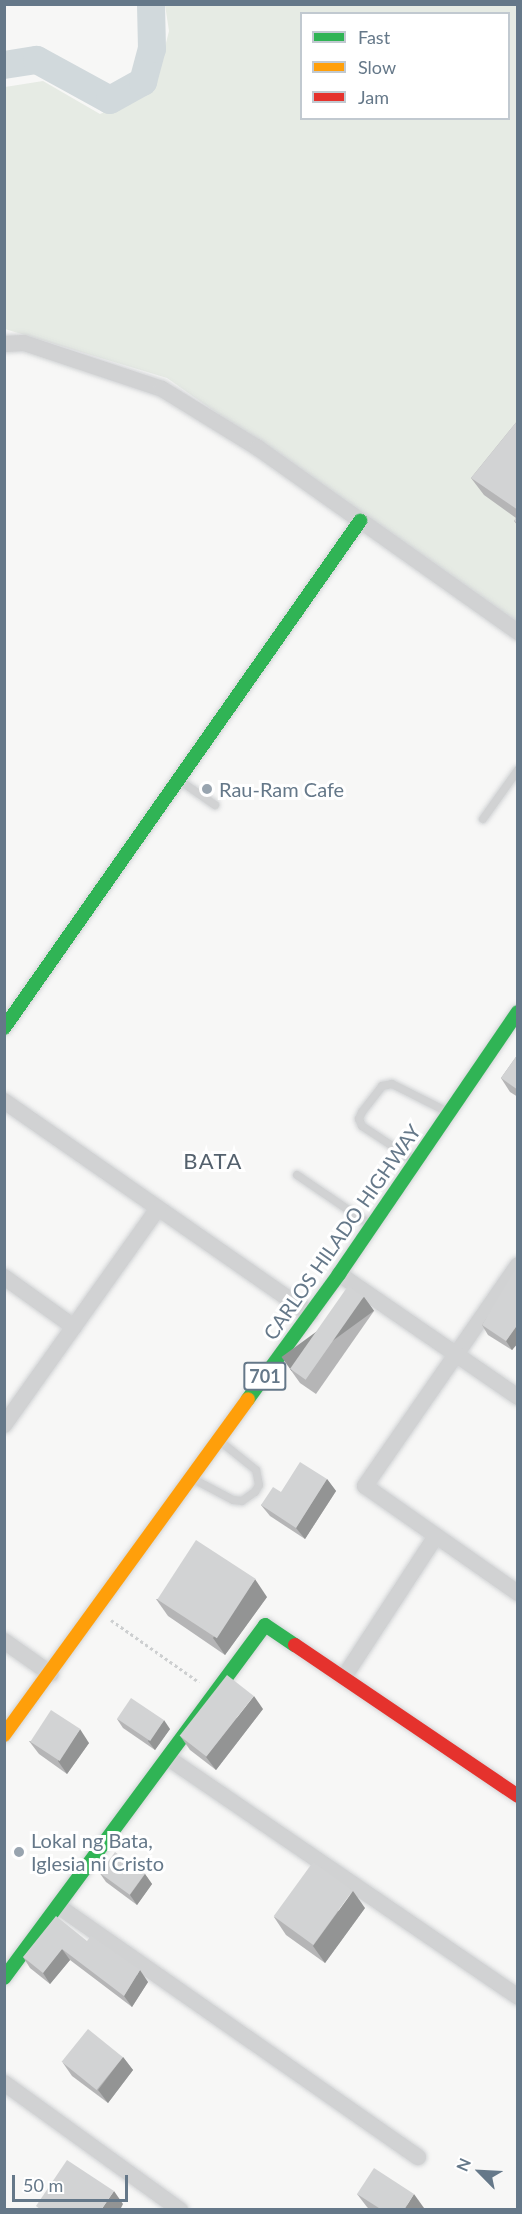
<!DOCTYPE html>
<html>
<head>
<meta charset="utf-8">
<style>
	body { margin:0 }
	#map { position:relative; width:522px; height:2214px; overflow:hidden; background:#f7f7f6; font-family:Lato,sans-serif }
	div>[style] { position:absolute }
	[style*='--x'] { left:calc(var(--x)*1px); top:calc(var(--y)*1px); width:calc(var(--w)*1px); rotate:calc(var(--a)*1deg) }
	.green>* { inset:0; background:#e6ebe4 }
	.river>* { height:28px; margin:-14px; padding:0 14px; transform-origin:14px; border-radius:14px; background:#d1d9dc }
	.path>* { height:3px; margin-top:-1.5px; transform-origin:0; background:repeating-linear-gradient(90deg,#cdcfd0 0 3px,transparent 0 6px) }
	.roads { filter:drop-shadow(0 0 2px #d2d4d6) drop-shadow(0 0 2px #d2d4d6) }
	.lane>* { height:8px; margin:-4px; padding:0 4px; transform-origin:4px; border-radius:4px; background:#d1d2d3 }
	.street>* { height:16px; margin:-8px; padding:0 8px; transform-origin:8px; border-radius:8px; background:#d1d2d3 }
	.fast>* { height:14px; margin:-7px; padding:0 7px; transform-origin:7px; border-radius:7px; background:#30b455 }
	.slow>* { height:14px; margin:-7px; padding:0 7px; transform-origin:7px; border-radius:7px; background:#ff9f0a }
	.jam>* { height:14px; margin:-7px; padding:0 7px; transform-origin:7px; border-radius:7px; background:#e5322d }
	.wall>* { inset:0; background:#b5b5b6 }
	.shaded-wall>* { inset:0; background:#939494; transform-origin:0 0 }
	.building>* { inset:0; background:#d2d3d4; transform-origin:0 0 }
	.dots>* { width:16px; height:16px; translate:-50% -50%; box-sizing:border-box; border:3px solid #fff; border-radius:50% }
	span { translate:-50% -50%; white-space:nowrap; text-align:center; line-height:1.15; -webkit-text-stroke:6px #fff; paint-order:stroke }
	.shield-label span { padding:2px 4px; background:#fff; border:2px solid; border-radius:4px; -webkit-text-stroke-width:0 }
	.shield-label { font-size:18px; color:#657889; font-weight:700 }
	.poi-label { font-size:20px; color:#657889 }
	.left { translate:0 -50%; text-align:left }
	.street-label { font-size:20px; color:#657889 }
	.quarter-label { font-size:22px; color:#54616d; letter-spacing:1.5px }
	.frame { position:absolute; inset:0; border:6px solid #657889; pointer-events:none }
	.legend { position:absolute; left:300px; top:12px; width:210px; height:108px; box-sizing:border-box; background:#fff; border:2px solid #c1c9d0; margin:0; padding:8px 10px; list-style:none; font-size:18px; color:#657889 }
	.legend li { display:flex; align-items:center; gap:12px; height:30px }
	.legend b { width:30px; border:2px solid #c1c9d0 }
	.north { position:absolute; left:450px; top:2142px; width:60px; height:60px; -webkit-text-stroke:4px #fff; paint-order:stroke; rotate:294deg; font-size:16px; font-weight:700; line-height:24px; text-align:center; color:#657889 }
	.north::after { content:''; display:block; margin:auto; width:21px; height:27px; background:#657889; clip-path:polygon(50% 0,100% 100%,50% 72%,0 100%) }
	.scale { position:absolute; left:12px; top:2175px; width:116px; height:27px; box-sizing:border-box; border:3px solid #657889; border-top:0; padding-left:8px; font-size:18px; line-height:21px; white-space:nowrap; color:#657889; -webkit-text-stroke:4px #fff; paint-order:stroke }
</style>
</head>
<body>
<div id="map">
	<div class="green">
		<i style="clip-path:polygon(evenodd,165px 5px,517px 5px,517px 624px,167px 378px,5px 329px,5px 87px,43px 81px,100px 114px,154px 91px,169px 31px,165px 5px,302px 14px,508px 14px,508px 118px,302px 118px,302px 14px)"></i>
	</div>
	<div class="river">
		<i style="--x:4;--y:65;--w:33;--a:-9"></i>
		<i style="--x:37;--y:60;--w:83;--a:28.7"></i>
		<i style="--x:110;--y:100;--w:38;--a:-29"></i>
		<i style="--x:143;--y:82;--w:34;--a:-75"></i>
		<i style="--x:152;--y:49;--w:45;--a:-91.3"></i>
	</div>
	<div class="path">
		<i style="--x:111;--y:1620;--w:108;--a:35.2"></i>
	</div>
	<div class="roads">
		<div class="lane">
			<i style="--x:179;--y:780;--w:44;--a:34.8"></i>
			<i style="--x:483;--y:819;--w:60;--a:-54.5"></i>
			<i style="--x:412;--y:1159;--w:60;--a:-146.6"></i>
			<i style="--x:362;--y:1126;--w:8;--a:-113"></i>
			<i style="--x:359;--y:1119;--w:8;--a:-67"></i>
			<i style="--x:362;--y:1112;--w:33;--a:-52"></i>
			<i style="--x:382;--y:1086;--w:10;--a:-11"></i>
			<i style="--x:392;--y:1084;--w:60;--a:26.6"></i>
			<i style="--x:297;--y:1175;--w:87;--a:34.2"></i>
			<i style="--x:195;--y:1480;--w:43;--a:27.8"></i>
			<i style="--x:233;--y:1500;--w:9;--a:6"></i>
			<i style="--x:242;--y:1501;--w:16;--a:-35"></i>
			<i style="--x:255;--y:1492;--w:8;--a:-60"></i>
			<i style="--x:259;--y:1485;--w:15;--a:-101"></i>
			<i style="--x:256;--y:1470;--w:45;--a:-141.3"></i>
		</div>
		<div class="street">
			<i style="--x:4;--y:344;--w:20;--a:-3"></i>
			<i style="--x:24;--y:343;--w:145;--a:18.4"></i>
			<i style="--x:162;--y:389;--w:113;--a:31.6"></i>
			<i style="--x:258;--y:448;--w:319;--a:35.3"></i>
			<i style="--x:4;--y:1101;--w:373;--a:34.8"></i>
			<i style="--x:518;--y:1265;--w:269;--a:124.7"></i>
			<i style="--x:365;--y:1486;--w:187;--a:35"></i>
			<i style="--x:339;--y:1274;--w:217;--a:34.5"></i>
			<i style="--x:4;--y:1277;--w:86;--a:35.5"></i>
			<i style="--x:4;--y:1425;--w:266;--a:-54.6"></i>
			<i style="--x:4;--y:1641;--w:57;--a:35.1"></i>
			<i style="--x:344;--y:1677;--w:168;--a:-56.9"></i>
			<i style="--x:168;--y:1758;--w:424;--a:34.3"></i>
			<i style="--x:58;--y:1906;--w:439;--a:34.9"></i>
			<i style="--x:4;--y:2083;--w:217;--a:35.8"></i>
		</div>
		<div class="fast">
			<i style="--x:4;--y:1028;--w:620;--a:-54.92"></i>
			<i style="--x:248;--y:1399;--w:155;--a:-53.9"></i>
			<i style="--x:339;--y:1274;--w:317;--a:-55.7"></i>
			<i style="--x:4;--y:1978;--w:439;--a:-53.5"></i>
			<i style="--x:265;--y:1625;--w:36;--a:34"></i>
		</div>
		<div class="slow">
			<i style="--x:4;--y:1735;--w:415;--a:-54"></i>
		</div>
		<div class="jam">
			<i style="--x:295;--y:1645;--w:269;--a:34.1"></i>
		</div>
	</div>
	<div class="wall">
		<i style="clip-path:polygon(518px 420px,518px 526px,514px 521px,516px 518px,484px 495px,471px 478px)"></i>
		<i style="clip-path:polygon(518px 1054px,518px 1097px,510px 1092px,501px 1078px)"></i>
		<i style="clip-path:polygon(518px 1271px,518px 1343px,512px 1350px,488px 1335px,482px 1325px)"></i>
		<i style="clip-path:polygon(364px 1297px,374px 1311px,316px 1394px,300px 1383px,290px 1369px)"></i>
		<i style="clip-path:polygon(327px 1479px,336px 1491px,305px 1539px,270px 1516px,261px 1505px,281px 1492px)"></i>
		<i style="clip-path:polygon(267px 1597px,225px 1655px,168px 1616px,156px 1599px)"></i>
		<i style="clip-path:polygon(263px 1709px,216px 1770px,190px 1750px,181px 1737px)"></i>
		<i style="clip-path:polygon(117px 1719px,170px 1729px,155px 1750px,123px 1728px)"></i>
		<i style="clip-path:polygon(29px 1741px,89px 1743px,67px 1774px,39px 1754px)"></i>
		<i style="clip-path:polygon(99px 1872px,145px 1874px,152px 1884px,137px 1905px,106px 1882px)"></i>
		<i style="clip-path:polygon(365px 1908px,325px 1963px,286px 1935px,274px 1917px)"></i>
		<i style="clip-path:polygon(87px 1941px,148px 1982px,132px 2007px,70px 1960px,50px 1984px,30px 1968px,23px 1957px)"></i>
		<i style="clip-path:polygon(123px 2057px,133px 2070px,108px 2103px,72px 2076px,63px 2063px)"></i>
		<i style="clip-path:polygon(357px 2194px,424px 2208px,423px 2210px,370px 2210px,367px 2207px)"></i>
	</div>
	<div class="shaded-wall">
		<i style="left:364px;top:1297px;width:17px;height:102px;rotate:54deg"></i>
		<i style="clip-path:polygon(518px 1324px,518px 1343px,512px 1350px,506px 1341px)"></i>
		<i style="clip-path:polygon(327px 1479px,336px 1491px,305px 1539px,296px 1528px)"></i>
		<i style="clip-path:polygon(255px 1579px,267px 1597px,225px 1655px,213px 1638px)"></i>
		<i style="clip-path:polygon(254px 1696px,263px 1709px,216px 1770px,206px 1757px)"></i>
		<i style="clip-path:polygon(164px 1720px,170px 1729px,155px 1750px,148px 1741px)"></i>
		<i style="clip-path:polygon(80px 1729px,89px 1743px,67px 1774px,58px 1761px)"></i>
		<i style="clip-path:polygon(145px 1874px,152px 1884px,137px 1905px,130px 1895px)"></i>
		<i style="clip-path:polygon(353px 1891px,365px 1908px,325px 1963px,313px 1946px)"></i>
		<i style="clip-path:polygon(62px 1949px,70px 1960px,50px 1984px,43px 1973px)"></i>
		<i style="clip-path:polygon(140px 1970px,148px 1982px,132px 2007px,124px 1996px)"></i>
		<i style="clip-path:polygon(123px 2057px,133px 2070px,108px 2103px,98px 2090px)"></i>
		<i style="clip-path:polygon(114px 2191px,123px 2204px,120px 2210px,101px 2210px)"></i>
		<i style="clip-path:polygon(414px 2194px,424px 2208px,423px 2210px,404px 2210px)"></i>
	</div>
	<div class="building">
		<i style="clip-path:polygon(518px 420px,518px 510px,471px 478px)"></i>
		<i style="clip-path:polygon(518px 515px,518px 523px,514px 521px)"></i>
		<i style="clip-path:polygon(518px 1054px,518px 1090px,501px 1078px)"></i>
		<i style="clip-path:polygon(515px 1270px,518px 1271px,518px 1324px,506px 1341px,482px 1325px)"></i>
		<i style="left:348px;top:1286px;width:19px;height:101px;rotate:35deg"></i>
		<i style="clip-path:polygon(300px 1462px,327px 1479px,296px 1528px,261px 1505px,273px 1487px,281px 1492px)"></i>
		<i style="left:196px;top:1540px;width:71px;height:71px;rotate:33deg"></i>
		<i style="left:227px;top:1675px;width:34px;height:77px;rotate:38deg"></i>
		<i style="left:131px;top:1698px;width:40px;height:25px;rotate:34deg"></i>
		<i style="left:51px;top:1710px;width:35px;height:38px;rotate:33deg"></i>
		<i style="left:115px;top:1852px;width:37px;height:26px;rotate:36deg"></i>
		<i style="left:313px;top:1862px;width:49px;height:67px;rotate:36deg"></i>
		<i style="clip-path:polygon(56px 1916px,87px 1941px,91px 1936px,140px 1970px,124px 1996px,62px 1949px,43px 1973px,23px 1957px)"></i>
		<i style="left:88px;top:2029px;width:45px;height:42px;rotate:39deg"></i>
		<i style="clip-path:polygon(67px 2160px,114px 2191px,101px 2210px,41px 2210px,36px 2206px)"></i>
		<i style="clip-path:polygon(374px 2168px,414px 2194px,404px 2210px,382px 2210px,357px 2194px)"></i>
	</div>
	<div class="dots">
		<i style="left:207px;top:789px;background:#98a4af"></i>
		<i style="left:19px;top:1852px;background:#98a4af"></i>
	</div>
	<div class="shield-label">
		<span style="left:265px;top:1376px">701</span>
	</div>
	<div class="poi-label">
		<span class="left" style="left:219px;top:789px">Rau-Ram Cafe</span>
		<span class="left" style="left:31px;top:1852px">Lokal ng Bata,<br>Iglesia ni Cristo</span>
	</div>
	<div class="street-label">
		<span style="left:342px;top:1232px;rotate:-55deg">CARLOS HILADO HIGHWAY</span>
	</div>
	<div class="quarter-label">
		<span style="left:213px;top:1161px">BATA</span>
	</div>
	<div class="frame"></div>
	<ul class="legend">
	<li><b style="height:8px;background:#30b455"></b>Fast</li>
	<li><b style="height:8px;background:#ff9f0a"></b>Slow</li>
	<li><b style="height:8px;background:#e5322d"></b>Jam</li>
	</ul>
	<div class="north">N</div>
	<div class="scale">50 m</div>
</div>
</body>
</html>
